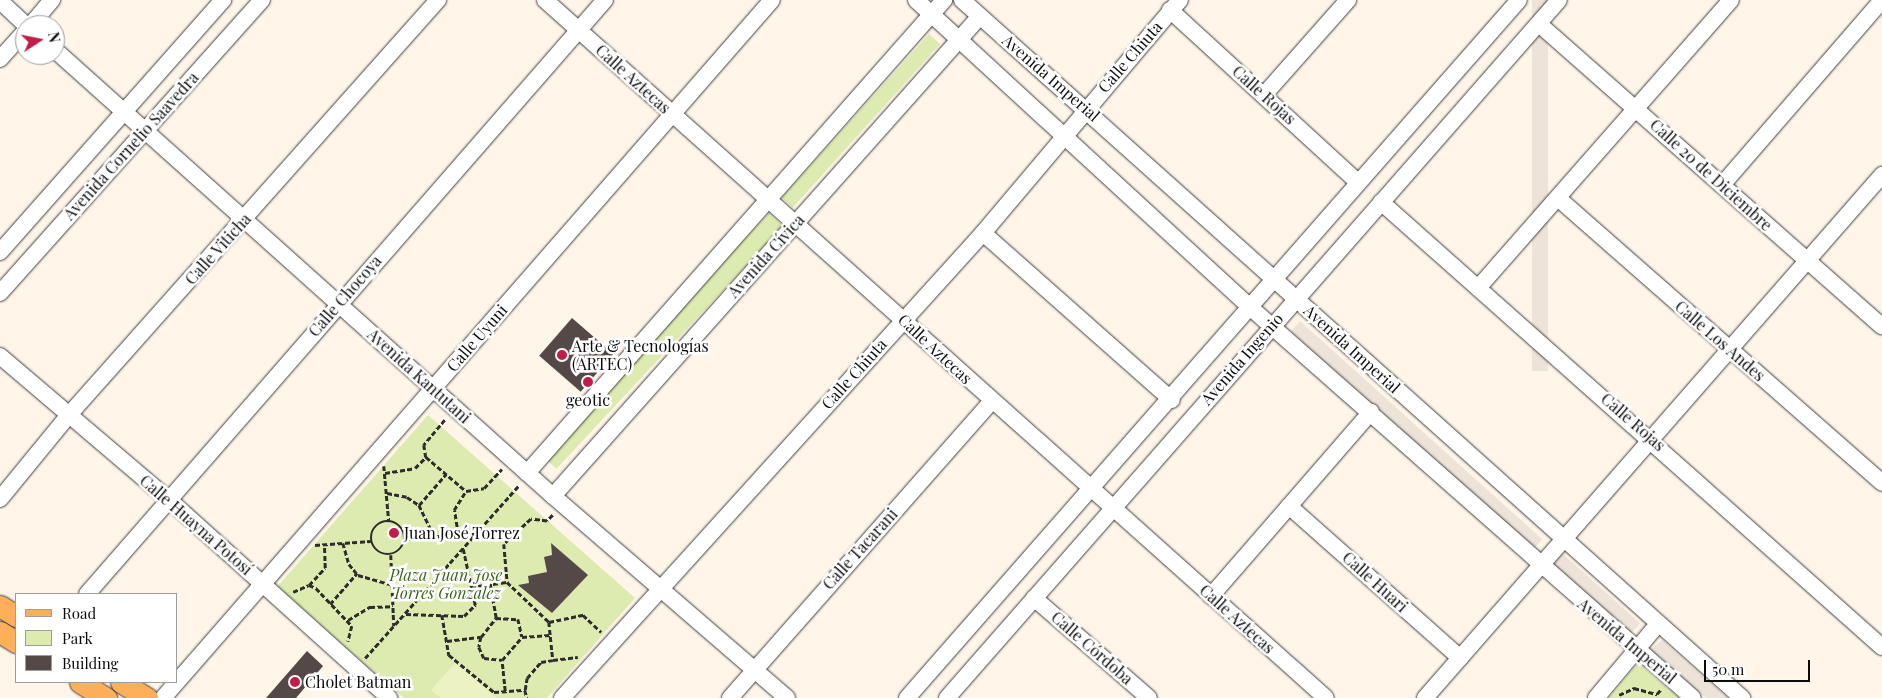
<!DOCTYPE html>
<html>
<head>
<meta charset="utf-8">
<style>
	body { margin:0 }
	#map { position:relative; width:1882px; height:698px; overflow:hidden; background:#fff5e9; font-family:"Playfair Display",serif }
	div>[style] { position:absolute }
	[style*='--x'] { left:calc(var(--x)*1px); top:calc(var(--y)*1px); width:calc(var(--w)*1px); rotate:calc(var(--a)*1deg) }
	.green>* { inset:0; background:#ddebb1; transform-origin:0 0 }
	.pitch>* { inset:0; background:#edf2c3 }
	.plaza>* { inset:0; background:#eee3d9; transform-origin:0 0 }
	.building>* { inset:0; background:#544947; transform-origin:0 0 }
	.path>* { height:2.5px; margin-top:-1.25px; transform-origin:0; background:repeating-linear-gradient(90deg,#2d2d2d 0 5px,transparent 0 7.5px) }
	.path>.ring { margin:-1.25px; padding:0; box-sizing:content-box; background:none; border:2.5px solid #2d2d2d; border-radius:50% }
	.roads { filter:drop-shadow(0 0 1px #3e3e3e) drop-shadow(0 0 1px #3e3e3e) }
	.minor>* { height:16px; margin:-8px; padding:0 8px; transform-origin:8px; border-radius:8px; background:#fff }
	.major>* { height:21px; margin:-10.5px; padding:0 10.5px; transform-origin:10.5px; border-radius:10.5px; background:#ffaf59 }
	.dots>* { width:14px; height:14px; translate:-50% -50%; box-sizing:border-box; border:2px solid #fff; border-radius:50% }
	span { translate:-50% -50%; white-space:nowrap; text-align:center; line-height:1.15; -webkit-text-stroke:5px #fff; paint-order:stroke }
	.street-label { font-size:16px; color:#0b0b0b }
	.poi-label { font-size:16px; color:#0b0b0b }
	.left { translate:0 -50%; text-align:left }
	.park-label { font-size:16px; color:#3b6519; font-style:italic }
	.legend { position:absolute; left:15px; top:593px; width:162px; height:90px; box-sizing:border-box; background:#fff; border:1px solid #9d9d9d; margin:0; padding:6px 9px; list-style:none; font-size:15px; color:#0b0b0b }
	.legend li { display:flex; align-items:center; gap:10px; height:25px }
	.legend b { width:25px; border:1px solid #9d9d9d }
	.north { position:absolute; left:15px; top:15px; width:50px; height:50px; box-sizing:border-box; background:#fff; border:1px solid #9d9d9d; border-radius:50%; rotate:79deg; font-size:14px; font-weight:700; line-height:20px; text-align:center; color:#0b0b0b }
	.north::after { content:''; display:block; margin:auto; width:18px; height:22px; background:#c21c4b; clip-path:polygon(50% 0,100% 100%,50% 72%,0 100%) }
	.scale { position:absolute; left:1704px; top:660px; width:106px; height:22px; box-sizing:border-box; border:2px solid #0b0b0b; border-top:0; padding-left:6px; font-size:15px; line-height:18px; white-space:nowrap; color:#0b0b0b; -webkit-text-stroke:4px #fff; paint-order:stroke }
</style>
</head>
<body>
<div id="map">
	<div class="green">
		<i style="left:929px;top:34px;width:15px;height:220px;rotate:42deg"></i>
		<i style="left:769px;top:213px;width:19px;height:332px;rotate:43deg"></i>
		<i style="clip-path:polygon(428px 415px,635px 598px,547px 698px,404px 698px,277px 587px)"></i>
		<i style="clip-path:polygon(1638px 663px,1669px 690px,1679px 698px,1609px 698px)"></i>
	</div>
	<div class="pitch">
		<i style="clip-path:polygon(456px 662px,496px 698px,440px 698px,431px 690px)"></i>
	</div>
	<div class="plaza">
		<i style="left:1532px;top:0;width:16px;height:371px"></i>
		<i style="left:1300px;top:321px;width:326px;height:15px;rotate:42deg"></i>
		<i style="left:1562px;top:553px;width:105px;height:15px;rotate:42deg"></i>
		<i style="clip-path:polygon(1662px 640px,1728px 698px,1706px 698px,1650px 650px)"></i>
	</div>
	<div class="building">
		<i style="left:572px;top:318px;width:55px;height:50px;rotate:41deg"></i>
		<i style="clip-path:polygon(551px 543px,588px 575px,552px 613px,518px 585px,529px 583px,528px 576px,547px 572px,544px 557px,552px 555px)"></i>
		<i style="clip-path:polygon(307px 651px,323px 666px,296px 698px,266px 698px)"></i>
	</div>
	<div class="path">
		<i style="--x:445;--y:420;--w:33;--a:130"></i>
		<i style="--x:424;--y:445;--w:12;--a:81"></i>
		<i style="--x:426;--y:457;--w:52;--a:40.4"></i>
		<i style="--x:466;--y:491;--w:18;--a:-9"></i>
		<i style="--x:484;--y:488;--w:26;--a:-47"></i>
		<i style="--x:384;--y:466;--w:56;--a:84.9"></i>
		<i style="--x:385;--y:473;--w:30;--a:-9"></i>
		<i style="--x:415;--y:468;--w:16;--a:-45"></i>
		<i style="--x:387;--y:493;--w:20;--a:11"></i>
		<i style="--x:407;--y:497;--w:14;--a:34"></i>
		<i style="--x:419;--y:505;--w:34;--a:64"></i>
		<i style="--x:419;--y:505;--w:41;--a:-48.9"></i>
		<i style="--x:553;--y:515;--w:8;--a:135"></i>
		<i style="--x:547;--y:521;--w:16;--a:-173"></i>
		<i style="--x:531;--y:519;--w:37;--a:137"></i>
		<i style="--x:504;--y:544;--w:38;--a:85"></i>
		<i style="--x:507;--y:582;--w:58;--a:43.6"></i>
		<i style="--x:549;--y:622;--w:35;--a:-12"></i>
		<i style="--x:583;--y:615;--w:25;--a:43"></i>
		<i class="ring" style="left:371px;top:521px;width:31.5px;height:31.5px"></i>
		<i style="--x:458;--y:534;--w:24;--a:-99"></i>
		<i style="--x:454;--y:510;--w:22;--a:-58"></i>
		<i style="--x:405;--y:539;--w:73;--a:-4.7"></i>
		<i style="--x:343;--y:543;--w:22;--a:74"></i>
		<i style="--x:349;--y:564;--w:14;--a:51"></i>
		<i style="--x:358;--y:575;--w:35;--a:16"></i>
		<i style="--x:315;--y:545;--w:56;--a:-4.1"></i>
		<i style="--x:391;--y:555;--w:71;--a:87.6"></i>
		<i style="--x:309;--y:585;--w:23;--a:-47"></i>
		<i style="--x:325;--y:568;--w:24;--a:-92"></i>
		<i style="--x:471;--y:587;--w:36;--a:-8"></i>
		<i style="--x:293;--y:592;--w:17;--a:-24"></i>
		<i style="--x:309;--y:585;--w:8;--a:23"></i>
		<i style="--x:316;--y:588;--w:52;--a:46.5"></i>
		<i style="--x:352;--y:626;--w:16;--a:104"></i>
		<i style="--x:330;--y:604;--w:41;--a:-48.9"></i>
		<i style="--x:406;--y:614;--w:58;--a:2"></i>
		<i style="--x:464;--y:616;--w:16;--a:-45"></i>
		<i style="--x:475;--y:605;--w:57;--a:-102.1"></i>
		<i style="--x:442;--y:615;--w:41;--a:80.1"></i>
		<i style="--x:449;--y:655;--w:58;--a:39.4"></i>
		<i style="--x:494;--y:692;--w:31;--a:-4"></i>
		<i style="--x:525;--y:690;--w:8;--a:76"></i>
		<i style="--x:496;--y:618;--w:22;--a:3"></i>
		<i style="--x:518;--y:619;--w:18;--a:77"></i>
		<i style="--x:348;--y:620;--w:26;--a:-31"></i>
		<i style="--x:370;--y:607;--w:23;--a:-2"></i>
		<i style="--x:549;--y:622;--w:38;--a:84"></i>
		<i style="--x:553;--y:660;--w:25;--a:-7"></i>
		<i style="--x:481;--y:637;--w:10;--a:101"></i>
		<i style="--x:479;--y:647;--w:12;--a:66"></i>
		<i style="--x:484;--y:658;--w:18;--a:6"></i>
		<i style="--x:447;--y:641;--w:34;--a:-7"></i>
		<i style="--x:481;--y:637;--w:24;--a:-52"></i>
		<i style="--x:496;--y:618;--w:35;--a:-100"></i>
		<i style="--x:365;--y:658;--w:232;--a:-48.3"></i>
		<i style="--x:525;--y:690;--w:12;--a:-81"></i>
		<i style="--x:527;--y:678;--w:21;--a:-49"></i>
		<i style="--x:541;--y:662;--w:12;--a:-9"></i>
		<i style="--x:505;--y:691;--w:31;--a:-96"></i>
		<i style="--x:502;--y:660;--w:30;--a:-49"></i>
		<i style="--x:522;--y:637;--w:28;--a:-4"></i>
		<i style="--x:1619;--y:695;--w:17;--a:-25"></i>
		<i style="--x:1634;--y:688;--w:24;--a:15"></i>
		<i style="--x:1657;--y:694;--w:6;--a:-51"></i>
	</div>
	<div class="roads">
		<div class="minor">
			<i style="--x:545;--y:0;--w:1047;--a:41.79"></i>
			<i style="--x:916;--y:0;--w:455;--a:42.6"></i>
			<i style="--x:1251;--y:308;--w:589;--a:41.42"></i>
			<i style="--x:962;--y:0;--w:1047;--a:41.82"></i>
			<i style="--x:0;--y:1;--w:35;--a:43"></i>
			<i style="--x:1170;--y:10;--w:255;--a:42.5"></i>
			<i style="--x:1539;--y:24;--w:457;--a:41.4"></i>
			<i style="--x:31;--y:25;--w:33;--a:-50"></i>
			<i style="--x:55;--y:50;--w:669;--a:41.85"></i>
			<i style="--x:553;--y:496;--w:309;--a:40.8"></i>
			<i style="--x:0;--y:59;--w:38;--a:-48"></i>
			<i style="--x:1264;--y:95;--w:127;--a:-48.5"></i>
			<i style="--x:1722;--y:185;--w:245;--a:-49.1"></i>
			<i style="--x:1559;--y:199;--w:430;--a:41.3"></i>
			<i style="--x:1381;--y:202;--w:670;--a:41.61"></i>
			<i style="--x:983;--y:233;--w:252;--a:41.5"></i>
			<i style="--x:0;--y:252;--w:337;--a:-48.5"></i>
			<i style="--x:1478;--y:288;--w:383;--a:-48.7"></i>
			<i style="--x:0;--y:293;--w:393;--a:-48.2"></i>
			<i style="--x:0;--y:356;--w:219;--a:40.4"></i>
			<i style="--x:167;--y:498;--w:299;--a:42"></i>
			<i style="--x:527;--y:473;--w:631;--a:-48.6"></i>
			<i style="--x:553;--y:496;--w:642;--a:-48.34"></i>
			<i style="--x:0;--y:499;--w:107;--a:-50.7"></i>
			<i style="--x:68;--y:416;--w:557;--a:-48.35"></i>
			<i style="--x:1289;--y:506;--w:229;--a:41.6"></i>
			<i style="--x:87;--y:594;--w:788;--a:-48.91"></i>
			<i style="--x:1211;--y:596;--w:244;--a:-49"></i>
			<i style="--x:1034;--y:598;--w:152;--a:41"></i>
			<i style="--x:163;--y:698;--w:926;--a:-48.9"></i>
			<i style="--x:562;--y:698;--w:627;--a:-47.84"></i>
			<i style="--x:983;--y:233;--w:305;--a:-49.8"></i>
			<i style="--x:730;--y:698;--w:396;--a:-48.6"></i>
			<i style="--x:907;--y:698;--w:928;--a:-48.76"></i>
			<i style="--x:947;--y:698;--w:928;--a:-48.76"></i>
			<i style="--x:1425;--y:698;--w:695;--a:-48.85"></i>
			<i style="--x:1596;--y:698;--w:97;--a:-50"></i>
		</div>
		<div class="major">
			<i style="--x:0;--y:606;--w:19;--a:32"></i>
			<i style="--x:0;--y:632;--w:19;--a:32"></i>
			<i style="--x:80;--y:682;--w:31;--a:32"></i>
			<i style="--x:121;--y:682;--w:31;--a:32"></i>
		</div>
	</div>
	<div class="dots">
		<i style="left:562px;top:355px;background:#c21c4b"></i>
		<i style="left:588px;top:382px;background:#c21c4b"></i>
		<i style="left:394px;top:533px;background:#c21c4b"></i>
		<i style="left:295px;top:682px;background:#c21c4b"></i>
	</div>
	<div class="street-label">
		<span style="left:1130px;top:57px;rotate:-49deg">Calle Chiuta</span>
		<span style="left:1051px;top:78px;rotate:41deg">Avenida Imperial</span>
		<span style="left:633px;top:79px;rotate:42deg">Calle Aztecas</span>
		<span style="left:1264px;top:95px;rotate:42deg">Calle Rojas</span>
		<span style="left:131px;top:146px;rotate:-48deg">Avenida Cornelio Saavedra</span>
		<span style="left:1711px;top:175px;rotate:42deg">Calle 20 de Diciembre</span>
		<span style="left:218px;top:249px;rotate:-48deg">Calle Viticha</span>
		<span style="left:766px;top:256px;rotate:-48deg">Avenida Cívica</span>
		<span style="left:345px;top:296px;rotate:-49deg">Calle Chocoya</span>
		<span style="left:477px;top:338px;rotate:-49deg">Calle Uyuni</span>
		<span style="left:1720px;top:341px;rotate:41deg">Calle Los Andes</span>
		<span style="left:935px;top:349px;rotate:43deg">Calle Aztecas</span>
		<span style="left:1352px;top:349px;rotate:42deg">Avenida Imperial</span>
		<span style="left:1242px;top:359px;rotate:-49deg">Avenida Ingenio</span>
		<span style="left:854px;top:374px;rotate:-48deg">Calle Chiuta</span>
		<span style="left:419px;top:376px;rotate:42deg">Avenida Kantutani</span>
		<span style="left:1633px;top:422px;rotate:41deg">Calle Rojas</span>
		<span style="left:196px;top:525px;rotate:41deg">Calle Huayna Potosí</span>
		<span style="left:860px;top:549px;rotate:-48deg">Calle Tacarani</span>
		<span style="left:1375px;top:582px;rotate:42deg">Calle Huari</span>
		<span style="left:1237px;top:619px;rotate:42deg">Calle Aztecas</span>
		<span style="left:1627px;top:641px;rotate:40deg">Avenida Imperial</span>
		<span style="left:1092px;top:648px;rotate:41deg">Calle Córdoba</span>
	</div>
	<div class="poi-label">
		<span class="left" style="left:572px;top:355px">Arte &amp; Tecnologías<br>(ARTEC)</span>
		<span style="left:588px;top:400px">ge0tic</span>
		<span class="left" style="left:404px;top:533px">Juan José Torrez</span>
		<span class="left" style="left:305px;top:682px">Cholet Batman</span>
	</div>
	<div class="park-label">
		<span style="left:446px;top:584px">Plaza Juan Jose<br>Torres Gonzalez</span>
	</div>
	<ul class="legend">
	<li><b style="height:6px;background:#ffaf59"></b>Road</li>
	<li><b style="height:14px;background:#ddebb1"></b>Park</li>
	<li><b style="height:14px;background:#544947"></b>Building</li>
	</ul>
	<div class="north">N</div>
	<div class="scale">50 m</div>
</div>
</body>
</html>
